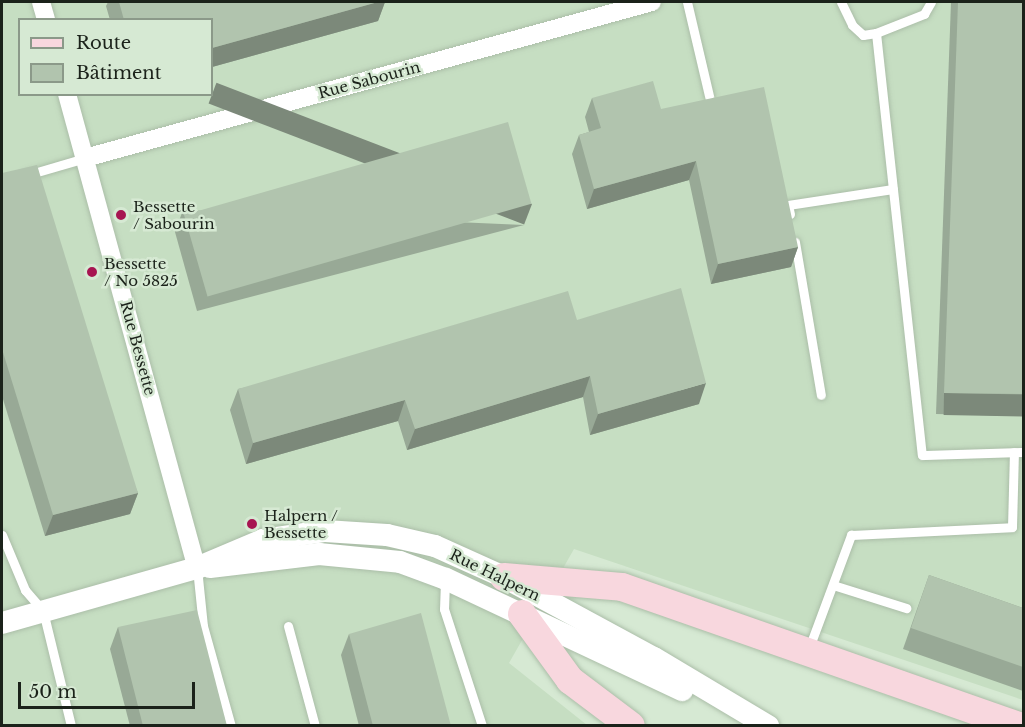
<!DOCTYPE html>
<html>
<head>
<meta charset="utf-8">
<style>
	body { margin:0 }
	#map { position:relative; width:1025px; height:727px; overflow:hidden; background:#d6e9d3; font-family:"Libre Baskerville",serif }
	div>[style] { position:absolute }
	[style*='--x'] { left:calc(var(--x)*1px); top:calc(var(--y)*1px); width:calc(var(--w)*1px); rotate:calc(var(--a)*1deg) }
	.built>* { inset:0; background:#c6dec2 }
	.roads { filter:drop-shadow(0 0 2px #abbea8) drop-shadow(0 0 2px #abbea8) }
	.service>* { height:9px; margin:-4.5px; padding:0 4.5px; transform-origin:4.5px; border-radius:4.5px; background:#fff }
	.minor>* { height:18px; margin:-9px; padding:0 9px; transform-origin:9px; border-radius:9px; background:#fff }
	.tertiary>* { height:22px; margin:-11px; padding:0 11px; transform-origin:11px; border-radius:11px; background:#fff }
	.primary>* { height:28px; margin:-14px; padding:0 14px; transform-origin:14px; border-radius:14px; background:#f8d7de }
	.wall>* { inset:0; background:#98a996 }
	.shaded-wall>* { inset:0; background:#7c897a; transform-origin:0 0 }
	.building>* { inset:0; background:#b1c4ae; transform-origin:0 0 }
	.dots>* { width:16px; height:16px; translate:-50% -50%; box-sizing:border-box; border:3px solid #d6e9d3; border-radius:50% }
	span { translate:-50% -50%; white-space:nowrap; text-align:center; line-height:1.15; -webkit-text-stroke:5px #d6e9d3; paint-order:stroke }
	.street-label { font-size:15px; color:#1b221a }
	.poi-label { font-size:15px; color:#1b221a }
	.left { translate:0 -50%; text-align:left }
	.frame { position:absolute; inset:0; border:3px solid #1b221a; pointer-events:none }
	.legend { position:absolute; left:18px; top:18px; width:195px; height:78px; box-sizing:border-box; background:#d6e9d3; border:2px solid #8b9989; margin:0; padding:8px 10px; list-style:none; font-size:18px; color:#1b221a }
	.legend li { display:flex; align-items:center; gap:12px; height:30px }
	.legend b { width:30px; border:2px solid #8b9989 }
	.scale { position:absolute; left:18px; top:682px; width:177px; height:27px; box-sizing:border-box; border:3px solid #1b221a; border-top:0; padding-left:8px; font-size:18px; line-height:21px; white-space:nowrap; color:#1b221a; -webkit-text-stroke:4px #d6e9d3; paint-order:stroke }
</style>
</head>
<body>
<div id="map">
	<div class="built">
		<i style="clip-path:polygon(evenodd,2px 2px,1023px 2px,1023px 700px,574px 549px,509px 663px,587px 725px,2px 725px,2px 2px,20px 20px,212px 20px,212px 94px,20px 94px,20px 20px)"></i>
	</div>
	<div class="roads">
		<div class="service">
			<i style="--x:687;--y:2;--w:97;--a:76.8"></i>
			<i style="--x:841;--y:2;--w:25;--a:64"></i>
			<i style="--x:852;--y:25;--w:15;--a:42"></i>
			<i style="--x:863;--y:35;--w:13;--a:-9"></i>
			<i style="--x:876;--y:33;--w:424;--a:83.8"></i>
			<i style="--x:922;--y:455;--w:102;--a:-1.7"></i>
			<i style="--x:876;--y:33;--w:52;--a:-21.6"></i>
			<i style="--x:924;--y:14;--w:14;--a:-60"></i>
			<i style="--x:27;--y:175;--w:60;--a:-16.3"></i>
			<i style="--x:790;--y:214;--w:9;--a:-103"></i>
			<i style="--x:788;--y:205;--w:106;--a:-8.7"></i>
			<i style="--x:795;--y:242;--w:155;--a:80.4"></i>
			<i style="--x:2;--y:535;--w:60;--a:67.3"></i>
			<i style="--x:25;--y:590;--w:28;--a:49"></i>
			<i style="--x:43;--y:611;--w:118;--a:76.3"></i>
			<i style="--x:197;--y:568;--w:58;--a:84.1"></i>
			<i style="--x:203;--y:626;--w:104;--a:74.4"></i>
			<i style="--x:445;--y:581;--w:28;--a:92"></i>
			<i style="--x:444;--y:609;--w:123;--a:72"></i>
			<i style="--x:833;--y:585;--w:77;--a:17.5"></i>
			<i style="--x:288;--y:626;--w:104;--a:74.9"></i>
			<i style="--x:809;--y:648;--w:121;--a:-69.6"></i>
			<i style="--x:851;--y:535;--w:161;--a:-2.8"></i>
			<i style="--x:1012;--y:527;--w:75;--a:-88.5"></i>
		</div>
		<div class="minor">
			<i style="--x:41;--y:2;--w:19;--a:74"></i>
			<i style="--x:67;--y:94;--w:492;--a:74.7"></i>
			<i style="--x:85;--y:158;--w:588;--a:-15.38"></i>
		</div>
		<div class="tertiary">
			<i style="--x:210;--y:567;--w:110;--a:-6.8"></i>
			<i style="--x:319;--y:554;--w:81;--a:5.6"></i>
			<i style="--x:400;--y:562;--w:49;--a:20.3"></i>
			<i style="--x:446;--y:579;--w:261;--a:25.2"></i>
			<i style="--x:2;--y:623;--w:203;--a:-15.8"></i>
			<i style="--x:197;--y:568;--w:72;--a:-23"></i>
			<i style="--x:263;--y:540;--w:63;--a:-8.3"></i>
			<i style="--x:325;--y:531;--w:62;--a:3.7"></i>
			<i style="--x:387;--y:535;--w:49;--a:12.9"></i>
			<i style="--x:435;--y:546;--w:76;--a:24.2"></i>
			<i style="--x:504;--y:577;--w:170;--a:28.4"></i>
			<i style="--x:654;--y:658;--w:133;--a:30.8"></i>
		</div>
		<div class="primary">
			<i style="--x:504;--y:577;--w:118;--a:4.8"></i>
			<i style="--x:622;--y:587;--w:421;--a:19.3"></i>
			<i style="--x:522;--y:614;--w:82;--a:54"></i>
			<i style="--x:570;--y:680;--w:76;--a:37"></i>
		</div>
	</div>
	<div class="wall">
		<i style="clip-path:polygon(108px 2px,385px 2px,378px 21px,212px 67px,212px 20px,110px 20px,106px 6px)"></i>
		<i style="clip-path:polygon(951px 2px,1023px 2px,1023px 416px,936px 414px)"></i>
		<i style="clip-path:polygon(592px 98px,661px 109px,798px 247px,791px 267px,711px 284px,689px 180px,587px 209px,572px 154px,579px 135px,589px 132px,585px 117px)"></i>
		<i style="clip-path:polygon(2px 173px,138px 493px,130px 514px,45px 536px,2px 396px)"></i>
		<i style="clip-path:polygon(183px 210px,524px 225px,197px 311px,175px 232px)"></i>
		<i style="clip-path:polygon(577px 320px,699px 404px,590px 435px,583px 397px,407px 450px,398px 421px,246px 464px,230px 410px,238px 389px)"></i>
		<i style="clip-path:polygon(929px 575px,1023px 608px,1023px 691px,903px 649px)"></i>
		<i style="clip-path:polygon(118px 627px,227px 726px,130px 726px,110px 649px)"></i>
		<i style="clip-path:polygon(349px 634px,451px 726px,359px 726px,341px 655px)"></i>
	</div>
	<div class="shaded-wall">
		<i style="clip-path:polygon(378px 2px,385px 2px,378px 21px,212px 67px,212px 48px)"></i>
		<i style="clip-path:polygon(696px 161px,689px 180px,587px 209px,594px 189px)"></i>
		<i style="left:532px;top:204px;width:22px;height:338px;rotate:111deg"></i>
		<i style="clip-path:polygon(798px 247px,791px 267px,711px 284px,718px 264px)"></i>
		<i style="clip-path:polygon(590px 376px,583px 397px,407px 450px,415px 429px)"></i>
		<i style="clip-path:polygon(706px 383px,699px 404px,590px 435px,598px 414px)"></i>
		<i style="left:944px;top:393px;width:79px;height:22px;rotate:1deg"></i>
		<i style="clip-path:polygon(405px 400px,398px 421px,246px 464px,253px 443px)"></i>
		<i style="clip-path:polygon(138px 493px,130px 514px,45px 536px,53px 515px)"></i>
	</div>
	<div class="building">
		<i style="clip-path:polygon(119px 2px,378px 2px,212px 48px,212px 20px,124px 20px)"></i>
		<i style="clip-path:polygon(958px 2px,1023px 2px,1023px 394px,944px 393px)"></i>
		<i style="clip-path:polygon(653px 81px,661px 109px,764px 87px,798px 247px,718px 264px,696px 161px,594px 189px,579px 135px,601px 128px,592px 98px)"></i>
		<i style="left:508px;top:122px;width:85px;height:337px;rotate:74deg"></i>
		<i style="clip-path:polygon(37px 165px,138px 493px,53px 515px,2px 349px,2px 173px)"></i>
		<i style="clip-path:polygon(681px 288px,706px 383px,598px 414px,590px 376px,415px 429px,405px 400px,253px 443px,238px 389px,568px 291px,577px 320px)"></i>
		<i style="clip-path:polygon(929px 575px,1023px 608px,1023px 667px,911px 628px)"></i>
		<i style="clip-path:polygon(197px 610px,227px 726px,143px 726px,118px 627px)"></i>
		<i style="clip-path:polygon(421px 613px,451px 726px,373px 726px,349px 634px)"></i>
	</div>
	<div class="dots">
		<i style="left:121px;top:215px;background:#a71551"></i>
		<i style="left:92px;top:272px;background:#a71551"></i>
		<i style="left:252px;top:524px;background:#a71551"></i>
	</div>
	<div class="street-label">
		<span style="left:369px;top:80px;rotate:-15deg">Rue Sabourin</span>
		<span style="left:138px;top:348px;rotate:75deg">Rue Bessette</span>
		<span style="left:495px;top:575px;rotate:26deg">Rue Halpern</span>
	</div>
	<div class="poi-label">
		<span class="left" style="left:133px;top:215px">Bessette<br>/ Sabourin</span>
		<span class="left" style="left:104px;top:272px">Bessette<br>/ No 5825</span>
		<span class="left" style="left:264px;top:524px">Halpern /<br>Bessette</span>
	</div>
	<div class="frame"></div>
	<ul class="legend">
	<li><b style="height:8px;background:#f8d7de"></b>Route</li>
	<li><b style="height:16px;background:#b1c4ae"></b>Bâtiment</li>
	</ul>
	<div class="scale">50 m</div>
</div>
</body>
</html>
